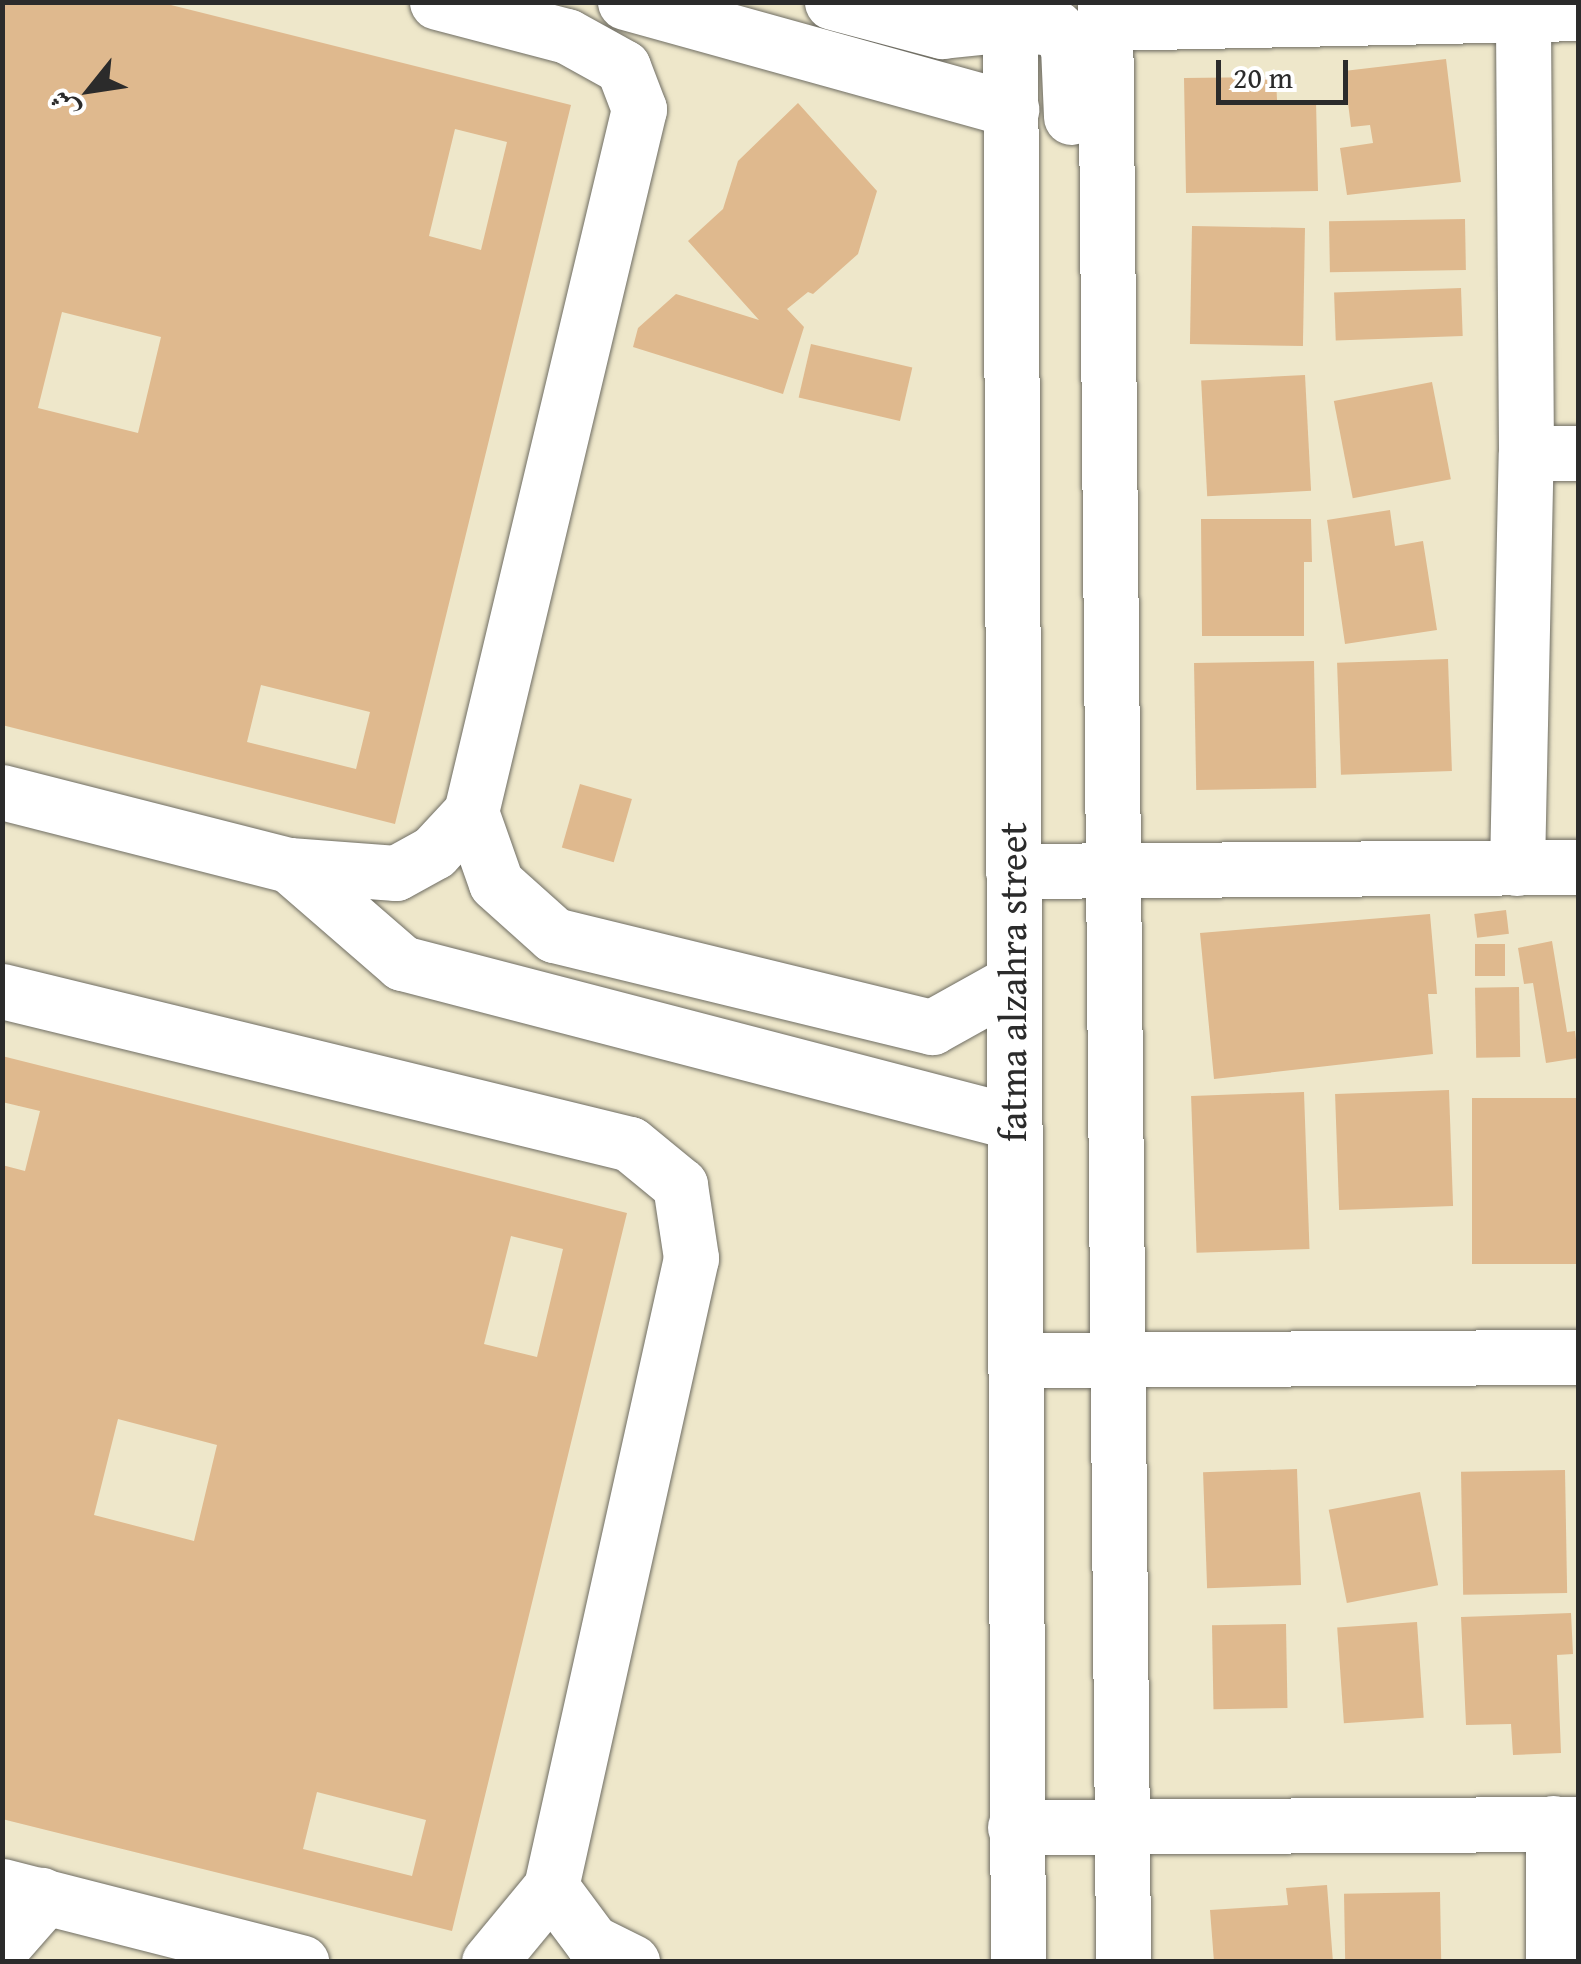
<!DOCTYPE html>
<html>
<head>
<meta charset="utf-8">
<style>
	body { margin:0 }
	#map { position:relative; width:1581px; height:1964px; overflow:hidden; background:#eee7ca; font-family:"Gentium Book Plus",Amiri,serif }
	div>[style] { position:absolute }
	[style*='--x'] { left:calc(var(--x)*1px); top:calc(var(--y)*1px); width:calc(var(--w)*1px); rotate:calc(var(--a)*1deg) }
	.building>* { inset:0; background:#dfb98e; transform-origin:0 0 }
	.roads { filter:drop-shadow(0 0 2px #6f6d63) drop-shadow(0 0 2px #6f6d63) }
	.minor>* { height:55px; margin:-27.5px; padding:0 27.5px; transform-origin:27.5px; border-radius:27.5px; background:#fff }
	span { translate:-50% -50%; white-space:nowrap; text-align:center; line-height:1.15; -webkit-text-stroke:9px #fff; paint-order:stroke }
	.street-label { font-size:38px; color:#2b2b2b }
	.frame { position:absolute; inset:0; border:5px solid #2b2b2b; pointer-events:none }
	.north { position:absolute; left:40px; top:40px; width:100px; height:100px; -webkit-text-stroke:8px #fff; paint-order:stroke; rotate:240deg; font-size:28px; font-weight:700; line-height:40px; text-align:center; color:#2b2b2b }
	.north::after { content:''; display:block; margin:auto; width:35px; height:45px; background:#2b2b2b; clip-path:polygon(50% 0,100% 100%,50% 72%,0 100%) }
	.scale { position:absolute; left:1216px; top:60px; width:132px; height:45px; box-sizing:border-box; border:5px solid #2b2b2b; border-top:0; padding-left:12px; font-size:30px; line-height:35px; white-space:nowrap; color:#2b2b2b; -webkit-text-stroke:8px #fff; paint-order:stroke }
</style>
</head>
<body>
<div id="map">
	<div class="building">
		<i style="clip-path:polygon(evenodd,2px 2px,159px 2px,571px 105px,395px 824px,2px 725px,2px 2px,455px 129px,507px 142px,481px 250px,429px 236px,455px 129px,2px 2px,62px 312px,161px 337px,138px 433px,38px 408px,62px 312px,2px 2px,261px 685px,370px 712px,356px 769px,247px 742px,261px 685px)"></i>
		<i style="clip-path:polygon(1446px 59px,1461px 182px,1347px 195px,1340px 148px,1373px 143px,1370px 125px,1351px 127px,1344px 71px)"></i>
		<i style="clip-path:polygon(1276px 77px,1277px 100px,1316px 100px,1318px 191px,1186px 193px,1184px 78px)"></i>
		<i style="clip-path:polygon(798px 103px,877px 191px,858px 254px,813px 294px,808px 292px,787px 309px,804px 327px,783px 394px,633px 347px,638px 328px,676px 294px,759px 320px,688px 241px,723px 209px,738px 161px)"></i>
		<i style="left:1465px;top:219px;width:51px;height:136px;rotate:89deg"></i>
		<i style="left:1192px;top:226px;width:113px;height:118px;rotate:1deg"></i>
		<i style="left:1461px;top:288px;width:48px;height:127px;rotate:88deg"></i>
		<i style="left:811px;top:344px;width:104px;height:55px;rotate:13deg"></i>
		<i style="left:1305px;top:375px;width:116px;height:104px;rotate:87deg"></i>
		<i style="left:1432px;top:382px;width:99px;height:100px;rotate:79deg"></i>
		<i style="clip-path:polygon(1390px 510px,1395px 546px,1423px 541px,1437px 630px,1345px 644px,1327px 520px)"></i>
		<i style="clip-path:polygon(1201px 519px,1311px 519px,1312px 562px,1304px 562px,1304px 636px,1202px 636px)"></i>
		<i style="left:1448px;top:659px;width:112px;height:111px;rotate:88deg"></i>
		<i style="left:1314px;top:661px;width:127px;height:120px;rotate:89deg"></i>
		<i style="left:580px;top:784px;width:54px;height:66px;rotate:16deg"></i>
		<i style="left:1506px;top:910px;width:24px;height:32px;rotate:83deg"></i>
		<i style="clip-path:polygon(1430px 914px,1437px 994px,1428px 994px,1433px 1054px,1214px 1079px,1200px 933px)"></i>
		<i style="clip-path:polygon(1552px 941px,1567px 1032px,1575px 1031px,1578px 1058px,1546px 1063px,1533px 983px,1524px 984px,1518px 948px)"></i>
		<i style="left:1475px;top:944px;width:30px;height:32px"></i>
		<i style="left:1519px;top:987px;width:70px;height:44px;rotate:89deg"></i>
		<i style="clip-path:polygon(evenodd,2px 1056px,627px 1213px,452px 1931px,2px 1819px,2px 1165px,25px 1171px,40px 1111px,2px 1102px,2px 1056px,511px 1236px,563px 1249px,537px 1357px,484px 1344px,511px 1236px,2px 1056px,118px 1419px,217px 1445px,194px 1541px,94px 1515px,118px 1419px,2px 1056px,317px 1792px,426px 1820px,412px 1876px,303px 1849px,317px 1792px)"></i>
		<i style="left:1449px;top:1090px;width:116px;height:114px;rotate:88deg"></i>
		<i style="left:1304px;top:1092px;width:157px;height:113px;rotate:88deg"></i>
		<i style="left:1578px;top:1098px;width:166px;height:106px;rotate:90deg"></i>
		<i style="left:1297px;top:1469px;width:116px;height:94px;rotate:88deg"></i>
		<i style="left:1565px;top:1470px;width:123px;height:104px;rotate:89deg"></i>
		<i style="left:1420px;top:1492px;width:95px;height:93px;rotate:79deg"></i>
		<i style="clip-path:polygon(1571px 1613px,1573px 1654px,1557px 1655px,1561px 1753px,1513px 1755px,1511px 1724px,1466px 1725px,1461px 1617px)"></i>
		<i style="left:1417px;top:1622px;width:96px;height:80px;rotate:86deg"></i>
		<i style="left:1286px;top:1624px;width:84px;height:74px;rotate:89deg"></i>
		<i style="clip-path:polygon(1327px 1885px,1333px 1962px,1214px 1962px,1210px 1910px,1288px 1905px,1286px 1888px)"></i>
		<i style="left:1440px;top:1892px;width:70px;height:96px;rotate:89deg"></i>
	</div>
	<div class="roads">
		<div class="minor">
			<i style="--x:437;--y:2;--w:134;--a:14.7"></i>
			<i style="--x:567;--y:36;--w:64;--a:29"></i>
			<i style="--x:623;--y:67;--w:45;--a:69.1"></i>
			<i style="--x:639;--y:109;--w:723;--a:103.44"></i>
			<i style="--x:471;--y:812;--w:75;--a:70.6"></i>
			<i style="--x:496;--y:883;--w:78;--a:41.9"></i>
			<i style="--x:554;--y:935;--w:389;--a:13.7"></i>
			<i style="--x:932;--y:1027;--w:93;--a:-29.1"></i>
			<i style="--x:625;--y:2;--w:401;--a:15.5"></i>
			<i style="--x:832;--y:2;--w:114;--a:14.8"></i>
			<i style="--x:942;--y:31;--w:68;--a:-5.9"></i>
			<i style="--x:1010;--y:24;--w:46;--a:5"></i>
			<i style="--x:1056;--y:28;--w:22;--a:58"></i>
			<i style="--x:1068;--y:47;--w:70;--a:87.5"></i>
			<i style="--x:1010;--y:2;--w:1960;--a:89.77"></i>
			<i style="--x:1105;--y:2;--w:1960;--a:89.47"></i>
			<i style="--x:1105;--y:23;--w:473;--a:-1.2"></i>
			<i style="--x:1526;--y:454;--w:52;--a:-1.1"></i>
			<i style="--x:2;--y:792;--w:296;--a:14.3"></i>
			<i style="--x:289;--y:865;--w:150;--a:40.9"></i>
			<i style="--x:402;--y:963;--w:631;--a:14.59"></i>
			<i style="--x:289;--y:865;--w:107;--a:4.3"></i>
			<i style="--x:396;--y:873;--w:43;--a:-28.9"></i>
			<i style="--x:434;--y:852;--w:54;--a:-47.2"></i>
			<i style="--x:1517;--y:868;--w:414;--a:-88.8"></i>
			<i style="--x:1526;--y:454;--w:452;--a:-90.4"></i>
			<i style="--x:1013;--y:871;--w:565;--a:-0.41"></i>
			<i style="--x:2;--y:991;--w:646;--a:13.69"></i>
			<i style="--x:630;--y:1144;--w:65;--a:39.4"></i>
			<i style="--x:680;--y:1185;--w:74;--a:81.4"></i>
			<i style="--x:691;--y:1258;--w:644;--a:102.55"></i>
			<i style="--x:551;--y:1887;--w:69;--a:53.3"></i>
			<i style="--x:592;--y:1942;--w:45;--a:26.6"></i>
			<i style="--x:1015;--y:1360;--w:563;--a:-0.31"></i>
			<i style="--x:1553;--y:1823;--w:139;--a:90"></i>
			<i style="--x:1015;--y:1827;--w:563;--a:-0.31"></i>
			<i style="--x:2;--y:1886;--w:309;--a:14.3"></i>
			<i style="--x:2;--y:1947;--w:53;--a:-48.8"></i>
			<i style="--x:37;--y:1907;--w:13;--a:-72"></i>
			<i style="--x:489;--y:1962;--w:97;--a:-50.4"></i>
		</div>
	</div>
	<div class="street-label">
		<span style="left:1013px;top:982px;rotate:-90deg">fatma alzahra street</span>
	</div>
	<div class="frame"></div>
	<div class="north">ش</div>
	<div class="scale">20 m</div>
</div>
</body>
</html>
